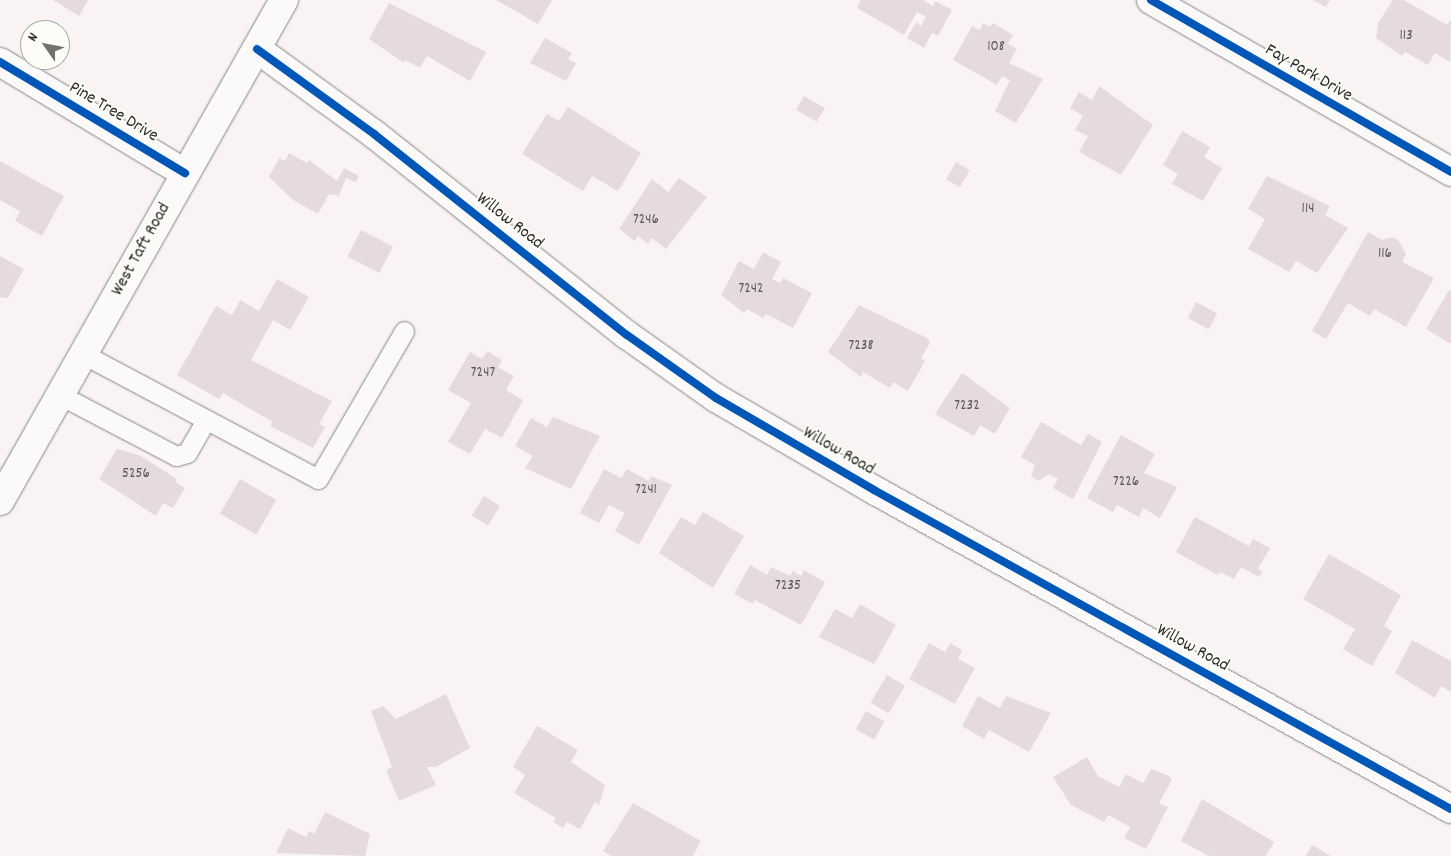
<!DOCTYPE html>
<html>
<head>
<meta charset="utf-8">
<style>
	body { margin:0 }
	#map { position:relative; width:1451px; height:856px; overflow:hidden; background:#f9f3f4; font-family:Dekko,sans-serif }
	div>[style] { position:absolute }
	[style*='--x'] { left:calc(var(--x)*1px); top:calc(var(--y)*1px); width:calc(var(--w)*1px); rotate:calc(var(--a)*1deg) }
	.building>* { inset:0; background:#e7dadf; transform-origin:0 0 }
	.roads { filter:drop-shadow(0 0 1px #888585) drop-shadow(0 0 1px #888585) }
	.service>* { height:19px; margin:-9.5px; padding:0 9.5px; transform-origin:9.5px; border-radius:9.5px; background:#fbfaf8 }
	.minor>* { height:28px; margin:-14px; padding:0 14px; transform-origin:14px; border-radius:14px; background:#fbfaf8 }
	.secondary>* { height:28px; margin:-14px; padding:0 14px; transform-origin:14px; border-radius:14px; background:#fbfaf8 }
	.cycleway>* { height:8px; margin:-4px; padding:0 4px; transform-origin:4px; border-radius:4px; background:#0057b8 }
	span { translate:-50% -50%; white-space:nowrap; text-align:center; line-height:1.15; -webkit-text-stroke:4px #fdfcf7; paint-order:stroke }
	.number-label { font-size:15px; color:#5c585a }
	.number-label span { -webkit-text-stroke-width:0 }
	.street-label { font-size:18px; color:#2b2b2b }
	.north { position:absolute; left:20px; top:20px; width:50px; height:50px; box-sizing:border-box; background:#fdfcf7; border:1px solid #a9a8a5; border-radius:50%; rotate:303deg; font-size:14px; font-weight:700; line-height:20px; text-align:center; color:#2b2b2b }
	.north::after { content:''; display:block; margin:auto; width:18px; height:22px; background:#737171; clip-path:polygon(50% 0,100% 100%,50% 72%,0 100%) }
</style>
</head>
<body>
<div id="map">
	<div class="building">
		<i style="clip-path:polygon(53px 0,88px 0,79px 16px)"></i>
		<i style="clip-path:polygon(496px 0,552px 0,538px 24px)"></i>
		<i style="clip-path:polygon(861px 0,923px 0,933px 6px,935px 1px,952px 10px,938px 36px,932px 33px,924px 48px,907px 38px,916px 22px,921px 26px,926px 17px,917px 12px,904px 35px,857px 8px)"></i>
		<i style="clip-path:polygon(1313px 0,1330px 0,1326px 7px)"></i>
		<i style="clip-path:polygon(1393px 0,1404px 0,1447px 25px,1451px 19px,1450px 62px,1435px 53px,1428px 65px,1405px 52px,1402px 56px,1376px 38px,1378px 23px)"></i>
		<i style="clip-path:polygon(389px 3px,486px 52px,470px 81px,427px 56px,420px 68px,405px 60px,404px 63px,369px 39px)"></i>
		<i style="clip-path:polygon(983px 23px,990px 27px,993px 23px,1013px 35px,1008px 44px,1017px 49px,1009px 63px,1043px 79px,1016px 123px,995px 111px,1010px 80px,1002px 76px,997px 85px,953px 60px,972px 26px,980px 30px)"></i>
		<i style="clip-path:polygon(545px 38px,572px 53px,568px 59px,576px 63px,566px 81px,530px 63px)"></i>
		<i style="clip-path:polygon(1099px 86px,1153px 125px,1121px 175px,1079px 152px,1088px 136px,1075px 130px,1083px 116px,1070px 108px,1079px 92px,1092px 100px)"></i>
		<i style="left:804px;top:96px;width:24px;height:16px;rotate:30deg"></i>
		<i style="clip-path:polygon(568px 107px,641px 153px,618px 191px,592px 176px,583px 191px,522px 154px,547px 114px,559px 121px)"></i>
		<i style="clip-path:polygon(1182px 131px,1210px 147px,1204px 157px,1222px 168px,1203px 201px,1172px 184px,1178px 174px,1163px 165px)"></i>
		<i style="clip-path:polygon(289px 153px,307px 163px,309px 160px,337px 181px,344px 168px,359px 176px,356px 182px,346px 178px,339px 196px,329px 194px,318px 214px,293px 200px,269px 177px,279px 158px,285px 161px)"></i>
		<i style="clip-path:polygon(0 161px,64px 196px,42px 236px,15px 221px,20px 211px,0 200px)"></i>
		<i style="left:956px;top:162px;width:16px;height:20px;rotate:30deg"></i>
		<i style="clip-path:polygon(1267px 176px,1330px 206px,1325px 215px,1348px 228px,1317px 273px,1296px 261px,1289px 272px,1248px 249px,1265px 219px,1248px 209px)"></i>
		<i style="clip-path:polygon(679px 178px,707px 197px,666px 249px,652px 238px,648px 244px,638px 236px,635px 241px,619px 229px,652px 179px,668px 192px)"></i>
		<i style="left:361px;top:230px;width:36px;height:30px;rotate:27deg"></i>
		<i style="clip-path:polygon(1368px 232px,1382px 240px,1392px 237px,1399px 241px,1406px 254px,1402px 262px,1434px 278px,1406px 327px,1374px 309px,1370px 316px,1348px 303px,1326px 339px,1312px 331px)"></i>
		<i style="clip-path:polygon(763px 252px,781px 262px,772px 279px,780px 283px,783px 278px,812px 293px,793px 328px,766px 314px,763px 318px,747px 309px,744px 313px,721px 295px,739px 261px,754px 269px)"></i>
		<i style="clip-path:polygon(0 256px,24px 269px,8px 298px,0 297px)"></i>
		<i style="clip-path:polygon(277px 279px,309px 297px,290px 330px,273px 320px,251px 360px,332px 401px,319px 424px,325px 427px,313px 448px,270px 426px,273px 422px,223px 393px,219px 399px,177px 375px,216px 306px,232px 315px,240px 300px,259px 311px)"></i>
		<i style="clip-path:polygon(1449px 290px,1451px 292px,1451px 344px,1426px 329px)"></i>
		<i style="left:1196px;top:302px;width:24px;height:18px;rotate:28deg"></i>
		<i style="clip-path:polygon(859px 305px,927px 338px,930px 343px,921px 358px,925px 361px,908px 391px,893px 382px,890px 388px,863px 372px,861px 377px,828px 352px)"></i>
		<i style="clip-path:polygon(487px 351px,502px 360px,498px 367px,514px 376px,506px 390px,523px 400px,502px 438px,485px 429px,470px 454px,448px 442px,471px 403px,448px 390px,470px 352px,482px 359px)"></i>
		<i style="clip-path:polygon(962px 373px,1010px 408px,995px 434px,980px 425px,974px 436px,935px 414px)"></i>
		<i style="clip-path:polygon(553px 417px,600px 436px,571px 489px,525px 468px,533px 456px,515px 446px,531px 418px,547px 427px)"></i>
		<i style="clip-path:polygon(1041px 422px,1081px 445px,1088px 434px,1102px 442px,1073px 499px,1053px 488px,1058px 479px,1049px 474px,1039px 481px,1031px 476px,1035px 465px,1021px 457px)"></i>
		<i style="clip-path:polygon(1121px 435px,1155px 454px,1144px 473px,1177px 487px,1160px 518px,1143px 508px,1139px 517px,1117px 505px,1113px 512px,1087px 498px)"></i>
		<i style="clip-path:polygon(117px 449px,139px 455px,177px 479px,175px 482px,185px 488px,173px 508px,163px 503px,156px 516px,99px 479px)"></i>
		<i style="clip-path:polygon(604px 469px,621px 478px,627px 469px,649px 481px,651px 476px,672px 485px,639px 545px,615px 531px,625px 513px,609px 505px,599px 523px,580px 513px)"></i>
		<i style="left:240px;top:479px;width:42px;height:40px;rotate:30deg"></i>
		<i style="left:484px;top:496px;width:19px;height:23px;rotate:32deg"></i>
		<i style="clip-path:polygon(703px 512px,744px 536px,713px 588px,659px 553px,681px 517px,695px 525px)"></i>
		<i style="clip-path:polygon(1195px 517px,1249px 546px,1253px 539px,1270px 548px,1258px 569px,1262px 571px,1259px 577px,1241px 567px,1234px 579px,1220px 572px,1218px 575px,1176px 552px)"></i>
		<i style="clip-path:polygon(1329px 554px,1401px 595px,1384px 626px,1392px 631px,1372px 666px,1343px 649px,1355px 629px,1303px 599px)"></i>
		<i style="clip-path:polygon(750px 565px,767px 575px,771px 567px,790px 576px,793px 571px,801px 576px,804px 570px,825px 582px,801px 625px,755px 600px,753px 604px,734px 594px)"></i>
		<i style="clip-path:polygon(860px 604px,896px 625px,874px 664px,819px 637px,835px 609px,852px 618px)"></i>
		<i style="clip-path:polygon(1412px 640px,1451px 661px,1451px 692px,1441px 686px,1435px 698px,1395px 673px)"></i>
		<i style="clip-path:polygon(929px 643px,945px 652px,950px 643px,962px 650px,958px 659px,975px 668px,955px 704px,909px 679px)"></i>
		<i style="left:887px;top:675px;width:21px;height:32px;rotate:31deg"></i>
		<i style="clip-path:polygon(446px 694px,470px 748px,436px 767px,427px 767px,436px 785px,399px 801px,386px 770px,392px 767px,371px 711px,383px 706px,396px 719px)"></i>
		<i style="clip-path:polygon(978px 696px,1000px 708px,1006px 696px,1051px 713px,1029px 752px,989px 730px,984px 739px,962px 726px)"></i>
		<i style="left:866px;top:711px;width:21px;height:21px;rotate:29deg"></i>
		<i style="clip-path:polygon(537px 726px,578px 750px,571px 762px,605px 785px,599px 805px,595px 802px,580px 829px,567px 822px,563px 828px,553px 822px,556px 818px,514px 793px,525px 775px,513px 767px)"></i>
		<i style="clip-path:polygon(1087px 757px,1098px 776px,1119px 787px,1126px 774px,1143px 783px,1151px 769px,1169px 776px,1172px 780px,1159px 803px,1168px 807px,1146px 849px,1124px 838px,1130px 827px,1108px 815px,1104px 822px,1071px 805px,1053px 777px)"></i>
		<i style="clip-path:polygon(1202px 799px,1274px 842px,1266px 856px,1209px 856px,1181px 841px)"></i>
		<i style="clip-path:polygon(633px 803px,701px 841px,693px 856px,611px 856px,603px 851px)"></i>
		<i style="clip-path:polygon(325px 812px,370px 834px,365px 856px,276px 853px,288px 828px,306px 837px,309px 831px,314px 834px)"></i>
		<i style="clip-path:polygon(1312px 845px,1331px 856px,1306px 856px)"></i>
	</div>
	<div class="roads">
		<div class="service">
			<i style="--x:83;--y:354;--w:266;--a:28"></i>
			<i style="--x:318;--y:479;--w:171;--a:-59.8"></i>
			<i style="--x:60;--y:395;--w:131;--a:27.7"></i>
			<i style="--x:176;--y:456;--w:11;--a:-15"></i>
			<i style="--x:187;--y:453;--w:38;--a:-60"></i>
		</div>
		<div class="minor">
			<i style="--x:1151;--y:0;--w:346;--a:29.8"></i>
			<i style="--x:257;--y:49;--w:145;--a:36"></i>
			<i style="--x:374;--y:134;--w:323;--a:38.5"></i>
			<i style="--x:627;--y:335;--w:109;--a:35.3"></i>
			<i style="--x:716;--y:398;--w:183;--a:30.2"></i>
			<i style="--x:874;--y:490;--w:659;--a:28.94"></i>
			<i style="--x:0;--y:62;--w:216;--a:31"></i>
		</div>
		<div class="secondary">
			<i style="--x:0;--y:501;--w:576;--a:-60.45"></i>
		</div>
	</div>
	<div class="cycleway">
		<i style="--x:1151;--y:0;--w:346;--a:29.8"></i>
		<i style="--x:257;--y:49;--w:145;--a:36"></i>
		<i style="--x:374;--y:134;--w:323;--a:38.5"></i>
		<i style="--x:627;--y:335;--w:109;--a:35.3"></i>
		<i style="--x:716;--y:398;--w:183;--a:30.2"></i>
		<i style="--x:874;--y:490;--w:659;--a:28.94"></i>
		<i style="--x:0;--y:62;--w:216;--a:31"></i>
	</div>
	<div class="number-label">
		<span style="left:1406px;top:37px">113</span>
		<span style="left:996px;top:48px">108</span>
		<span style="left:1308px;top:210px">114</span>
		<span style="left:646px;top:221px">7246</span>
		<span style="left:1385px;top:255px">116</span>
		<span style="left:751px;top:290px">7242</span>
		<span style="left:861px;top:347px">7238</span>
		<span style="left:483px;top:374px">7247</span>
		<span style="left:967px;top:407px">7232</span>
		<span style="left:136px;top:475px">5256</span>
		<span style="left:1126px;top:483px">7226</span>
		<span style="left:646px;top:491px">7241</span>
		<span style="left:788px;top:587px">7235</span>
	</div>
	<div class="street-label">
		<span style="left:1308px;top:74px;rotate:30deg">Fay Park Drive</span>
		<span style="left:113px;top:113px;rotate:31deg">Pine Tree Drive</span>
		<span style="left:509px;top:222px;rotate:38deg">Willow Road</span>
		<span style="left:142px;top:250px;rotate:-61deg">West Taft Road</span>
		<span style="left:838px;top:452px;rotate:30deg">Willow Road</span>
		<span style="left:1192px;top:649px;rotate:29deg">Willow Road</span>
	</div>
	<div class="north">N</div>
</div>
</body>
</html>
